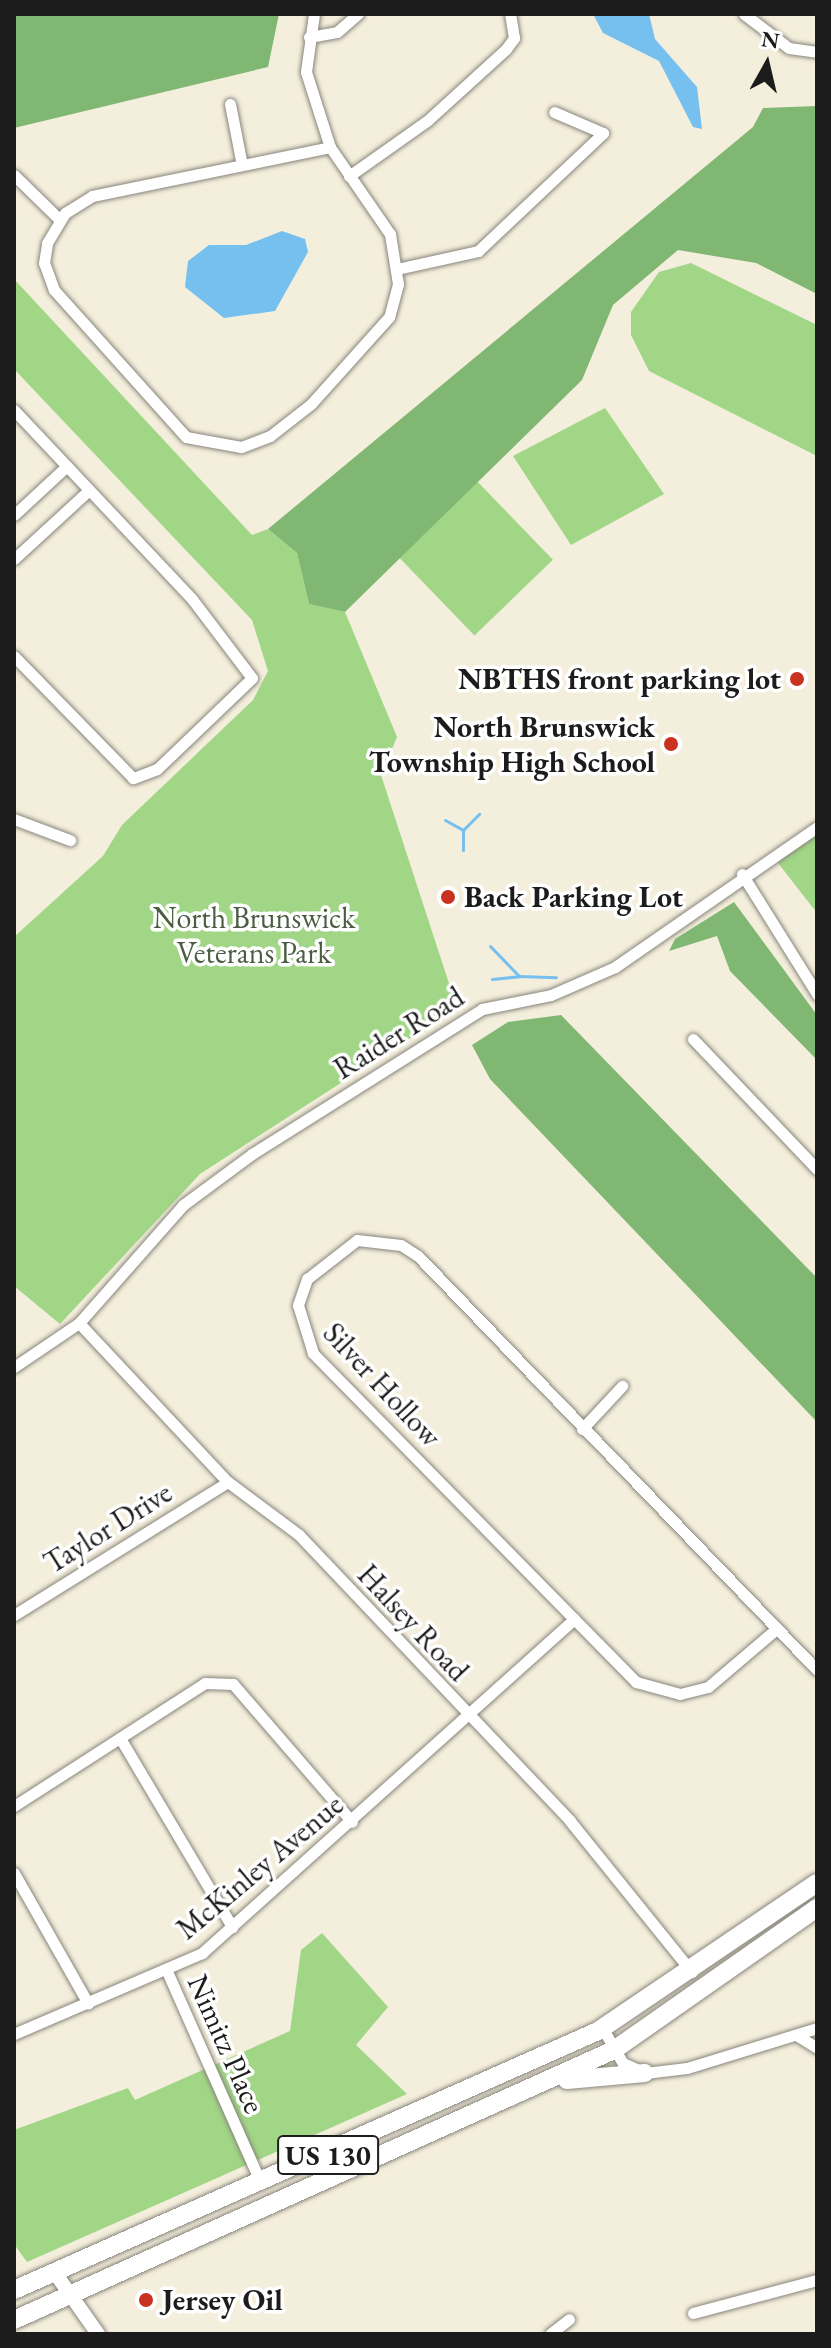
<!DOCTYPE html>
<html>
<head>
<meta charset="utf-8">
<style>
	body { margin:0 }
	#map { position:relative; width:831px; height:2348px; overflow:hidden; background:#f4eedc; font-family:"EB Garamond",serif }
	div>[style] { position:absolute }
	[style*='--x'] { left:calc(var(--x)*1px); top:calc(var(--y)*1px); width:calc(var(--w)*1px); rotate:calc(var(--a)*1deg) }
	.green>* { inset:0; background:#a1d686; transform-origin:0 0 }
	.forest>* { inset:0; background:#80b773 }
	.water>* { inset:0; background:#76c0ef }
	.stream>* { height:3px; margin:-1.5px; padding:0 1.5px; transform-origin:1.5px; border-radius:1.5px; background:#76c0ef }
	.roads { filter:drop-shadow(0 0 2px #88857c) drop-shadow(0 0 2px #88857c) }
	.minor>* { height:11px; margin:-5.5px; padding:0 5.5px; transform-origin:5.5px; border-radius:5.5px; background:#fff }
	.tertiary>* { height:14px; margin:-7px; padding:0 7px; transform-origin:7px; border-radius:7px; background:#fff }
	.trunk>* { height:18px; margin:-9px; padding:0 9px; transform-origin:9px; border-radius:9px; background:#fff }
	.dots>* { width:22px; height:22px; translate:-50% -50%; box-sizing:border-box; border:4px solid #fff; border-radius:50% }
	span { translate:-50% -50%; white-space:nowrap; text-align:center; line-height:1.15; -webkit-text-stroke:7px #fff; paint-order:stroke }
	.shield-label span { padding:2px 6px; background:#fff; border:2px solid; border-radius:6px; -webkit-text-stroke-width:0 }
	.shield-label { font-size:28px; color:#1c1c1c; font-weight:700 }
	.poi-label { font-size:30px; color:#1c1c1c; font-weight:700 }
	.right { translate:-100% -50%; text-align:right }
	.left { translate:0 -50%; text-align:left }
	.park-label { font-size:30px; color:#4b5d41 }
	.street-label { font-size:30px; color:#1c1c1c }
	.frame { position:absolute; inset:0; border:16px solid #1c1c1c; pointer-events:none }
	.north { position:absolute; left:727px; top:24px; width:80px; height:80px; -webkit-text-stroke:6px #fff; paint-order:stroke; rotate:8deg; font-size:22px; font-weight:700; line-height:32px; text-align:center; color:#1c1c1c }
	.north::after { content:''; display:block; margin:auto; width:28px; height:36px; background:#1c1c1c; clip-path:polygon(50% 0,100% 100%,50% 72%,0 100%) }
</style>
</head>
<body>
<div id="map">
	<div class="green">
		<i style="clip-path:polygon(691px 263px,817px 325px,817px 456px,649px 371px,631px 335px,631px 312px,659px 272px)"></i>
		<i style="clip-path:polygon(14px 279px,252px 535px,268px 529px,297px 553px,309px 604px,345px 612px,397px 737px,381px 775px,457px 1008px,200px 1174px,60px 1324px,14px 1286px,14px 937px,103px 856px,122px 825px,253px 700px,268px 671px,252px 620px,14px 369px)"></i>
		<i style="clip-path:polygon(605px 408px,664px 494px,571px 545px,513px 456px)"></i>
		<i style="left:473px;top:477px;width:115px;height:109px;rotate:46deg"></i>
		<i style="clip-path:polygon(817px 825px,817px 913px,771px 854px)"></i>
		<i style="clip-path:polygon(322px 1933px,388px 2007px,356px 2045px,407px 2094px,27px 2262px,14px 2244px,14px 2130px,128px 2088px,135px 2100px,290px 2031px,301px 1950px)"></i>
	</div>
	<div class="forest">
		<i style="clip-path:polygon(14px 14px,279px 14px,268px 67px,14px 128px)"></i>
		<i style="clip-path:polygon(817px 106px,817px 294px,756px 263px,678px 250px,613px 305px,582px 380px,345px 612px,309px 604px,297px 553px,268px 529px,753px 127px,763px 108px)"></i>
		<i style="clip-path:polygon(734px 902px,817px 1015px,817px 1060px,730px 971px,717px 936px,669px 951px,675px 939px)"></i>
		<i style="clip-path:polygon(561px 1015px,817px 1278px,817px 1422px,490px 1079px,472px 1045px,508px 1022px)"></i>
	</div>
	<div class="water">
		<i style="clip-path:polygon(593px 14px,649px 14px,655px 39px,697px 87px,702px 129px,693px 127px,659px 61px,603px 33px)"></i>
		<i style="clip-path:polygon(282px 231px,305px 239px,308px 252px,275px 311px,224px 318px,185px 287px,188px 261px,209px 245px,246px 245px)"></i>
	</div>
	<div class="stream">
		<i style="--x:445;--y:820;--w:21;--a:29"></i>
		<i style="--x:463;--y:850;--w:20;--a:-90"></i>
		<i style="--x:463;--y:830;--w:23;--a:-45"></i>
		<i style="--x:490;--y:946;--w:42;--a:46"></i>
		<i style="--x:519;--y:976;--w:37;--a:2"></i>
		<i style="--x:492;--y:979;--w:27;--a:-6"></i>
	</div>
	<div class="roads">
		<div class="minor">
			<i style="--x:314;--y:14;--w:59;--a:97.9"></i>
			<i style="--x:306;--y:72;--w:79;--a:72.3"></i>
			<i style="--x:744;--y:14;--w:56;--a:37.1"></i>
			<i style="--x:789;--y:48;--w:28;--a:8"></i>
			<i style="--x:309;--y:37;--w:28;--a:-10"></i>
			<i style="--x:337;--y:32;--w:28;--a:-41"></i>
			<i style="--x:230;--y:104;--w:62;--a:78.9"></i>
			<i style="--x:330;--y:147;--w:106;--a:55.4"></i>
			<i style="--x:390;--y:234;--w:51;--a:80.9"></i>
			<i style="--x:398;--y:284;--w:34;--a:105"></i>
			<i style="--x:389;--y:317;--w:117;--a:131.9"></i>
			<i style="--x:311;--y:404;--w:52;--a:142"></i>
			<i style="--x:270;--y:436;--w:31;--a:159"></i>
			<i style="--x:241;--y:447;--w:56;--a:-169.7"></i>
			<i style="--x:186;--y:437;--w:198;--a:-131.9"></i>
			<i style="--x:54;--y:290;--w:29;--a:-110"></i>
			<i style="--x:44;--y:263;--w:20;--a:-81"></i>
			<i style="--x:47;--y:243;--w:35;--a:-59"></i>
			<i style="--x:65;--y:213;--w:32;--a:-32"></i>
			<i style="--x:92;--y:196;--w:243;--a:-11.6"></i>
			<i style="--x:14;--y:175;--w:64;--a:44.4"></i>
			<i style="--x:349;--y:176;--w:97;--a:-35.3"></i>
			<i style="--x:428;--y:120;--w:105;--a:-42.3"></i>
			<i style="--x:506;--y:49;--w:14;--a:-54"></i>
			<i style="--x:514;--y:38;--w:24;--a:-99"></i>
			<i style="--x:397;--y:269;--w:83;--a:-12.5"></i>
			<i style="--x:478;--y:251;--w:172;--a:-43.3"></i>
			<i style="--x:603;--y:133;--w:53;--a:-156.8"></i>
			<i style="--x:14;--y:410;--w:260;--a:46.7"></i>
			<i style="--x:192;--y:599;--w:99;--a:52.8"></i>
			<i style="--x:252;--y:678;--w:132;--a:136.2"></i>
			<i style="--x:157;--y:769;--w:26;--a:159"></i>
			<i style="--x:133;--y:778;--w:170;--a:-134.3"></i>
			<i style="--x:14;--y:515;--w:72;--a:-42.8"></i>
			<i style="--x:14;--y:559;--w:102;--a:-42.6"></i>
			<i style="--x:14;--y:819;--w:60;--a:20.6"></i>
			<i style="--x:742;--y:874;--w:142;--a:58"></i>
			<i style="--x:693;--y:1039;--w:180;--a:46.4"></i>
			<i style="--x:79;--y:1323;--w:218;--a:46.9"></i>
			<i style="--x:228;--y:1482;--w:89;--a:36.7"></i>
			<i style="--x:299;--y:1535;--w:394;--a:46.5"></i>
			<i style="--x:570;--y:1821;--w:194;--a:51.1"></i>
			<i style="--x:14;--y:1367;--w:78;--a:-34.1"></i>
			<i style="--x:79;--y:1323;--w:157;--a:-48.6"></i>
			<i style="--x:183;--y:1205;--w:86;--a:-36.5"></i>
			<i style="--x:252;--y:1154;--w:272;--a:-32.2"></i>
			<i style="--x:482;--y:1009;--w:70;--a:-11.5"></i>
			<i style="--x:551;--y:995;--w:70;--a:-23.6"></i>
			<i style="--x:615;--y:967;--w:246;--a:-34.7"></i>
			<i style="--x:582;--y:1429;--w:59;--a:-47.1"></i>
			<i style="--x:14;--y:1615;--w:252;--a:-31.9"></i>
			<i style="--x:775;--y:1630;--w:88;--a:139.6"></i>
			<i style="--x:708;--y:1687;--w:29;--a:166"></i>
			<i style="--x:680;--y:1694;--w:46;--a:-164.7"></i>
			<i style="--x:636;--y:1682;--w:461;--a:-134.5"></i>
			<i style="--x:313;--y:1353;--w:50;--a:-107.4"></i>
			<i style="--x:298;--y:1305;--w:28;--a:-71"></i>
			<i style="--x:307;--y:1279;--w:63;--a:-38"></i>
			<i style="--x:357;--y:1240;--w:44;--a:6.5"></i>
			<i style="--x:401;--y:1245;--w:20;--a:33"></i>
			<i style="--x:418;--y:1256;--w:575;--a:46.06"></i>
			<i style="--x:120;--y:1738;--w:220;--a:59.3"></i>
			<i style="--x:14;--y:1806;--w:227;--a:-32.8"></i>
			<i style="--x:205;--y:1683;--w:28;--a:2"></i>
			<i style="--x:233;--y:1684;--w:182;--a:49.2"></i>
			<i style="--x:14;--y:1873;--w:150;--a:60.4"></i>
			<i style="--x:166;--y:1969;--w:234;--a:66.1"></i>
			<i style="--x:603;--y:2029;--w:39;--a:60"></i>
			<i style="--x:623;--y:2063;--w:24;--a:24"></i>
			<i style="--x:645;--y:2073;--w:42;--a:-6.8"></i>
			<i style="--x:687;--y:2068;--w:136;--a:-17.1"></i>
			<i style="--x:14;--y:2034;--w:205;--a:-23.3"></i>
			<i style="--x:202;--y:1953;--w:500;--a:-41.9"></i>
			<i style="--x:798;--y:2036;--w:22;--a:32"></i>
			<i style="--x:693;--y:2313;--w:128;--a:-14.9"></i>
			<i style="--x:550;--y:2334;--w:24;--a:-38"></i>
		</div>
		<div class="tertiary">
			<i style="--x:55;--y:2273;--w:75;--a:54.8"></i>
		</div>
		<div class="trunk">
			<i style="--x:567;--y:2080;--w:78;--a:-5.1"></i>
			<i style="--x:14;--y:2290;--w:639;--a:-23.92"></i>
			<i style="--x:598;--y:2031;--w:264;--a:-34.1"></i>
			<i style="--x:14;--y:2320;--w:658;--a:-24.23"></i>
			<i style="--x:614;--y:2050;--w:248;--a:-35"></i>
		</div>
	</div>
	<div class="dots">
		<i style="left:797px;top:679px;background:#c8321e"></i>
		<i style="left:671px;top:744px;background:#c8321e"></i>
		<i style="left:448px;top:897px;background:#c8321e"></i>
		<i style="left:146px;top:2300px;background:#c8321e"></i>
	</div>
	<div class="shield-label">
		<span style="left:328px;top:2155px">US 130</span>
	</div>
	<div class="poi-label">
		<span class="right" style="left:781px;top:679px">NBTHS front parking lot</span>
		<span class="right" style="left:655px;top:744px">North Brunswick<br>Township High School</span>
		<span class="left" style="left:464px;top:897px">Back Parking Lot</span>
		<span class="left" style="left:162px;top:2300px">Jersey Oil</span>
	</div>
	<div class="park-label">
		<span style="left:254px;top:935px">North Brunswick<br>Veterans Park</span>
	</div>
	<div class="street-label">
		<span style="left:399px;top:1033px;rotate:-32deg">Raider Road</span>
		<span style="left:382px;top:1385px;rotate:47deg">Silver Hollow</span>
		<span style="left:108px;top:1528px;rotate:-32deg">Taylor Drive</span>
		<span style="left:413px;top:1623px;rotate:47deg">Halsey Road</span>
		<span style="left:260px;top:1867px;rotate:-40deg">McKinley Avenue</span>
		<span style="left:226px;top:2044px;rotate:66deg">Nimitz Place</span>
	</div>
	<div class="frame"></div>
	<div class="north">N</div>
</div>
</body>
</html>
